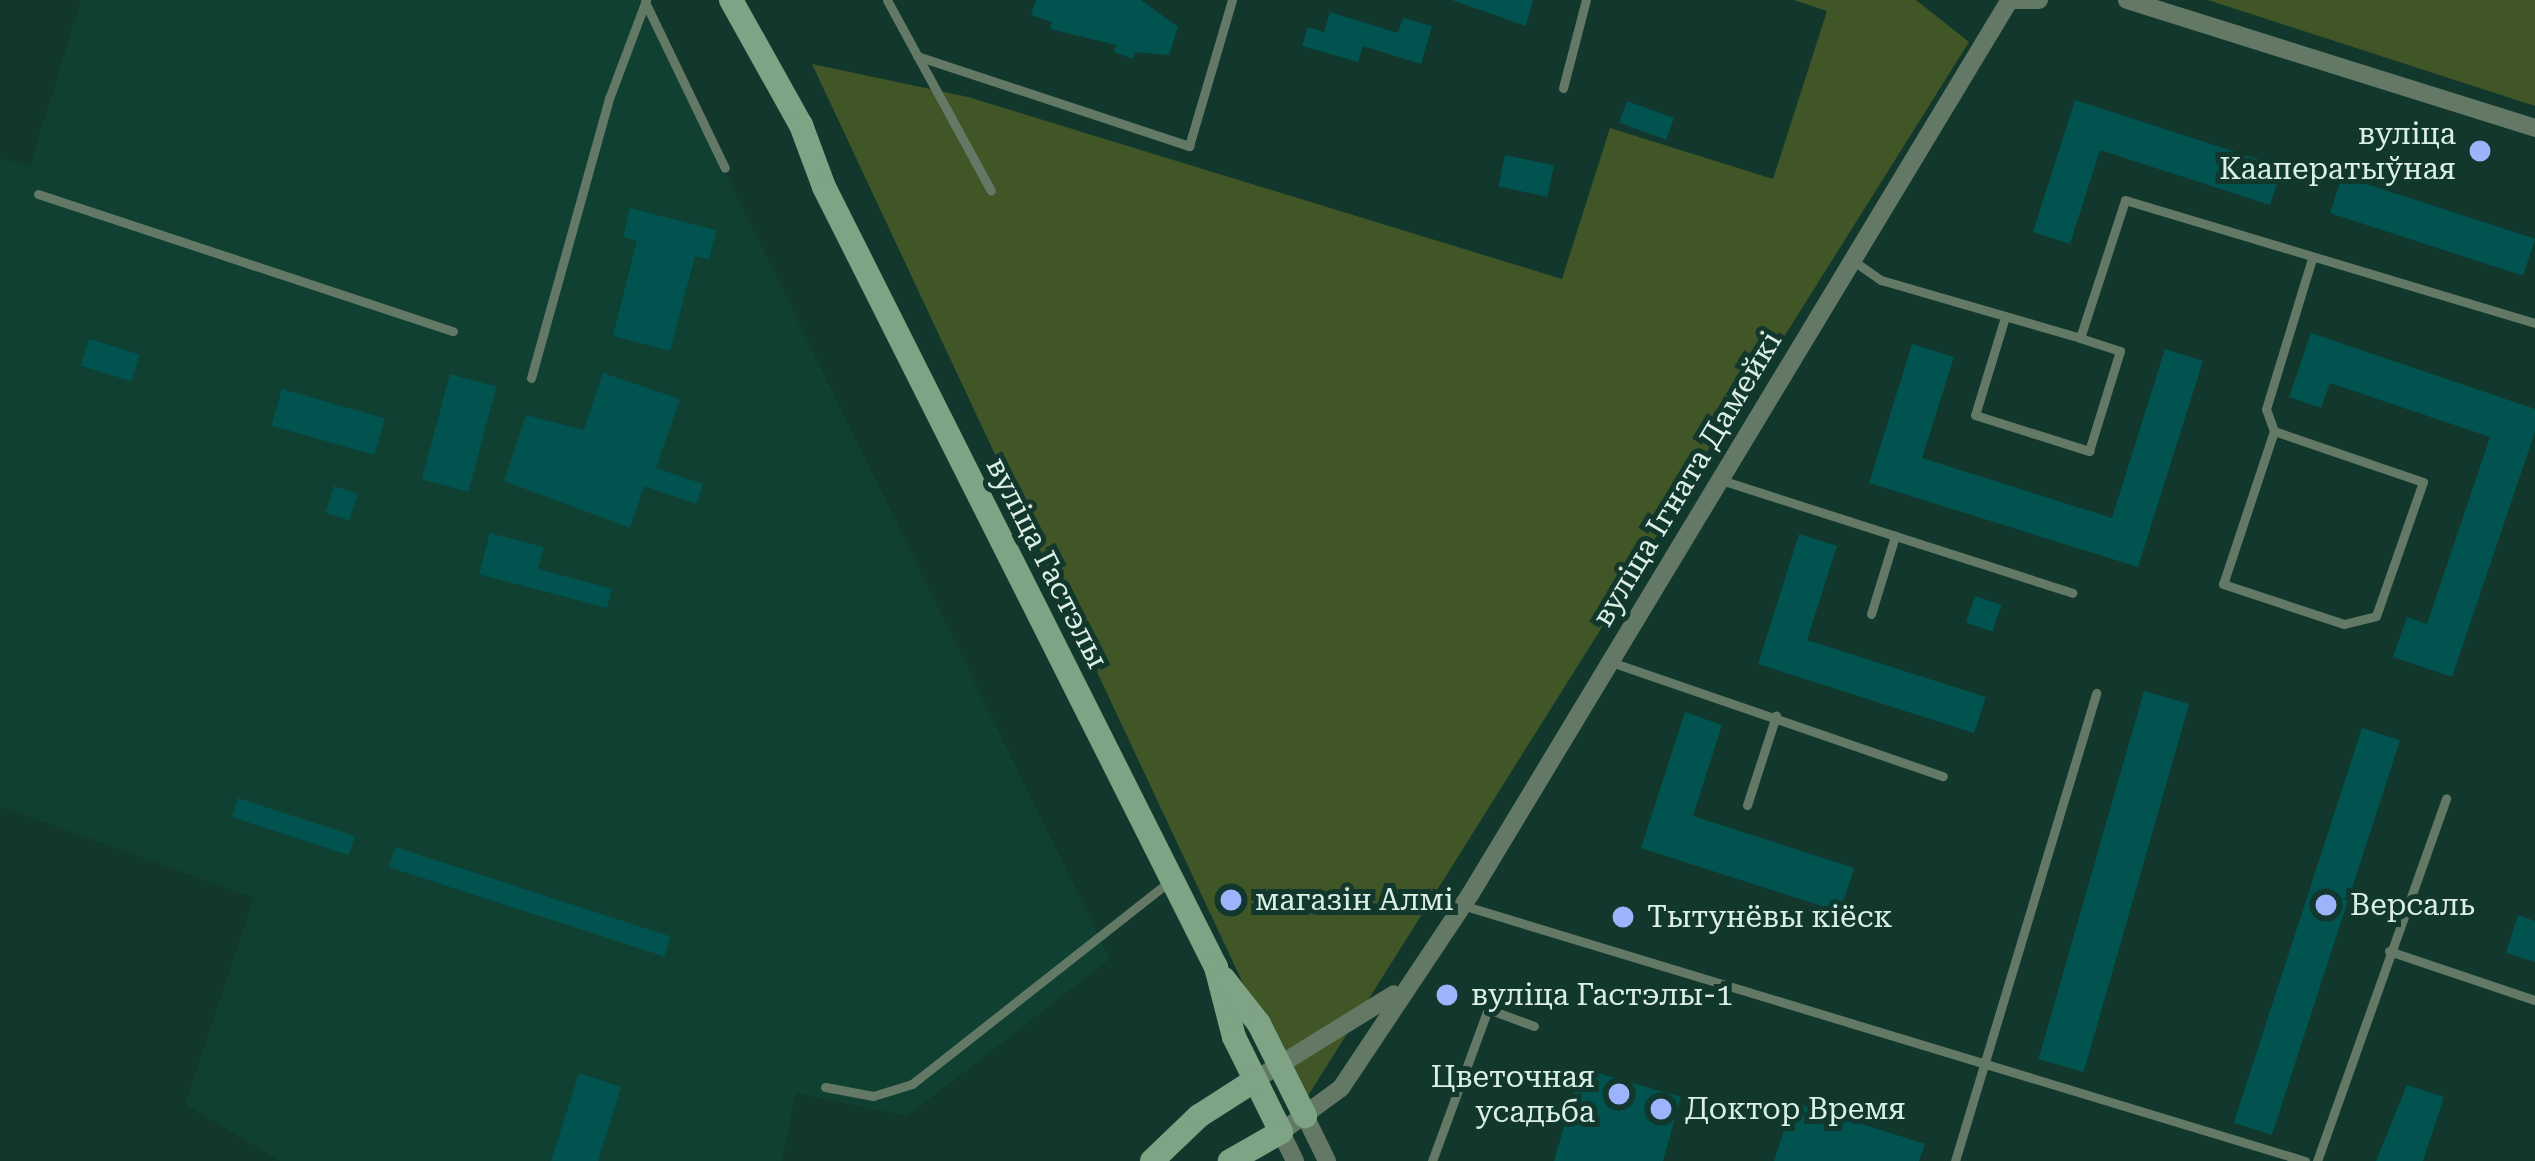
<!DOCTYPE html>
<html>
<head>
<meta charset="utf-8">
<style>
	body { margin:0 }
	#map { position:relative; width:2535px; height:1161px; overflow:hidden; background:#12372c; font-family:"Roboto Serif",serif }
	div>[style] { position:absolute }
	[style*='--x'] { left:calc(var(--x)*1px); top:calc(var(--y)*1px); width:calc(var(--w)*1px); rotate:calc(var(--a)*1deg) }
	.built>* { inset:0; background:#104032 }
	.green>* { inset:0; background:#415627 }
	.building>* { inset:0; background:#015350; transform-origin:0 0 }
	.service>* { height:9px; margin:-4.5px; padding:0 4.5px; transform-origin:4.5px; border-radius:4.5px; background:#637966 }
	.minor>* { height:18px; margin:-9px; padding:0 9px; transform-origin:9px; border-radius:9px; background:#637966 }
	.secondary>* { height:24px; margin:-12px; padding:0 12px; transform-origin:12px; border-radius:12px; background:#7fa385 }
	.dots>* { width:33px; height:33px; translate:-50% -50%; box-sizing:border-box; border:6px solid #12372c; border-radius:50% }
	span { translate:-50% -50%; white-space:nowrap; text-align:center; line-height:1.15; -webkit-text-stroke:10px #12372c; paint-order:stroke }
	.poi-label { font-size:30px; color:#dbefe7 }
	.right { translate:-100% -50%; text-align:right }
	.left { translate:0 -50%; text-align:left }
	.street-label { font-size:30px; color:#dbefe7 }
</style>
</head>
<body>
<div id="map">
	<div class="built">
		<i style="clip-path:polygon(81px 0,641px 0,1110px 959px,907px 1116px,796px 1093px,782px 1161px,280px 1161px,185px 1104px,254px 898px,0 806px,0 158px,30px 166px)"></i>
	</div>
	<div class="green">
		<i style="clip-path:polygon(1794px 0,1916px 0,1969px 42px,1301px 1107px,812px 64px,968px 97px,1562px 279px,1610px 128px,1773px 179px,1827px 11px)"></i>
		<i style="clip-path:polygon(2208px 0,2535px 0,2535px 106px)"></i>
	</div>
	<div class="building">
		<i style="clip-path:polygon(1036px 0,1141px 0,1178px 27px,1169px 55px,1135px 52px,1133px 59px,1114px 52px,1116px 45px,1050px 29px,1052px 22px,1031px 15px)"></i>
		<i style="clip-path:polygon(1452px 0,1533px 0,1526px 26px)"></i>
		<i style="clip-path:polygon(1330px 12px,1398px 33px,1403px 18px,1432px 26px,1421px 64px,1363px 46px,1358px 62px,1302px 46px,1308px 27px,1324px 32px)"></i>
		<i style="clip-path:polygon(2075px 100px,2282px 167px,2270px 205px,2100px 150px,2070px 244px,2033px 232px)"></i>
		<i style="left:1627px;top:101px;width:50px;height:23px;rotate:20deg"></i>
		<i style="left:1505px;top:155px;width:50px;height:32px;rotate:12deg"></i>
		<i style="left:2342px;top:176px;width:203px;height:39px;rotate:18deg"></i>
		<i style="clip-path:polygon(630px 208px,716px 230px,709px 259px,695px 256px,670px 351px,613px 336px,637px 241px,623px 237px)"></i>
		<i style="clip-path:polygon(2311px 333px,2535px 409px,2535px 432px,2452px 677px,2393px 657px,2407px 617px,2427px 624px,2490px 437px,2330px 383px,2321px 408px,2289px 397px)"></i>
		<i style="left:89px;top:339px;width:53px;height:28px;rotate:17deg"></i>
		<i style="clip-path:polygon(1912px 344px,1954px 357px,1922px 458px,2112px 518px,2165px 349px,2203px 361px,2138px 567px,1869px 483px)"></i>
		<i style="clip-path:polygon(603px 373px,680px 399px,656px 468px,703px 484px,696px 504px,644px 486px,630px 528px,504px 481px,526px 415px,584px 430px)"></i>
		<i style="left:450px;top:374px;width:48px;height:109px;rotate:15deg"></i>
		<i style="left:282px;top:389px;width:107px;height:38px;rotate:16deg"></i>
		<i style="left:334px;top:486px;width:25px;height:28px;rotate:18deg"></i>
		<i style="clip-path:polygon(490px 533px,544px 547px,538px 569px,612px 589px,607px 608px,479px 574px)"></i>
		<i style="clip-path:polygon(1799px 534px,1837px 546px,1807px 640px,1986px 697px,1974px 733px,1758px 664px)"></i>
		<i style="left:1975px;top:596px;width:28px;height:28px;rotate:19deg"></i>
		<i style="left:2144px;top:691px;width:47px;height:383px;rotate:16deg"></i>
		<i style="clip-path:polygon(1685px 712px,1722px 725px,1693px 816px,1854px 868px,1840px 912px,1641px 848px)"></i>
		<i style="left:2362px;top:728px;width:40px;height:415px;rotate:18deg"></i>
		<i style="left:238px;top:798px;width:123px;height:20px;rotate:18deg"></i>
		<i style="left:395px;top:847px;width:290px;height:21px;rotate:18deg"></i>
		<i style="clip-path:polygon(2518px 915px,2535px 921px,2535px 962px,2506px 953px)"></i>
		<i style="clip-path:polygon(1581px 1068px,1681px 1097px,1663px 1161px,1554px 1161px)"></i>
		<i style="clip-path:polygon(579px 1073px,621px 1087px,598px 1161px,551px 1161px)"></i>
		<i style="clip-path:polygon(2407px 1085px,2444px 1097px,2423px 1161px,2376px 1161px)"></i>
		<i style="clip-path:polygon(1793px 1102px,1925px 1144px,1919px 1161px,1774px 1161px)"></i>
	</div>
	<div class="service">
		<i style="--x:887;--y:0;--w:217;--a:61.4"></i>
		<i style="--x:645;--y:2;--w:184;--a:64.3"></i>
		<i style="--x:917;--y:56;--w:287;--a:18.3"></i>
		<i style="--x:1189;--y:146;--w:152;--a:-73.6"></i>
		<i style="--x:1563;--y:88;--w:91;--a:-75.4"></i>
		<i style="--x:38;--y:194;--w:437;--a:18.3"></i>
		<i style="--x:1855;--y:262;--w:32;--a:35"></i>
		<i style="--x:1881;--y:280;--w:207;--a:16.2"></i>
		<i style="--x:2080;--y:338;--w:145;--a:-71.9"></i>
		<i style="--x:2125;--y:200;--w:428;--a:16.7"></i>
		<i style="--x:2005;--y:317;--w:102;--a:107"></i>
		<i style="--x:1975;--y:415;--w:120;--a:17.5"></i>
		<i style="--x:2089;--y:451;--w:105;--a:-72.8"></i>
		<i style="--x:2120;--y:351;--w:42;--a:-162"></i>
		<i style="--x:531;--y:378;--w:293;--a:-74.4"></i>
		<i style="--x:610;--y:96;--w:103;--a:-69.4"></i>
		<i style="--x:2274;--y:431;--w:161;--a:108.4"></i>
		<i style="--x:2223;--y:584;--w:127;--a:18.3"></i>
		<i style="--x:2344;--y:624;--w:33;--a:-14"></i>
		<i style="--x:2376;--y:616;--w:142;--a:-70.7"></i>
		<i style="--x:2423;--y:482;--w:157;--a:-161.1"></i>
		<i style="--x:2274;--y:431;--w:23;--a:-110"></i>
		<i style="--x:2266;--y:409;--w:157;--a:-73"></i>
		<i style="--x:1721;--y:480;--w:369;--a:17.8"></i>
		<i style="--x:1871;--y:614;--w:82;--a:-72.9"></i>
		<i style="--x:1611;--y:662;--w:351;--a:19"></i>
		<i style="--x:1747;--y:805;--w:94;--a:-72"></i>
		<i style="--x:1462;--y:905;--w:881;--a:16.89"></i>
		<i style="--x:2389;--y:951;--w:154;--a:18.6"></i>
		<i style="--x:825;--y:1087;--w:49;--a:10.6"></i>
		<i style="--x:873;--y:1096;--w:41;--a:-17.1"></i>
		<i style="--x:912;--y:1084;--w:327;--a:-38.2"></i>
		<i style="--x:1432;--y:1161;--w:162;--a:-69.8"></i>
		<i style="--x:1488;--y:1009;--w:49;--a:20.3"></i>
		<i style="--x:1955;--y:1161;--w:489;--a:-73.2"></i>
		<i style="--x:2317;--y:1161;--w:385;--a:-70.4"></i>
	</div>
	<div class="minor">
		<i style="--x:2008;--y:0;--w:31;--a:0"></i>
		<i style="--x:2127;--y:0;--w:428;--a:17.4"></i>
		<i style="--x:1255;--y:1080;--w:163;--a:-31.7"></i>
		<i style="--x:1305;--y:1116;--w:50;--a:63.9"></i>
		<i style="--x:1295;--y:1161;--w:32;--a:-116"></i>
		<i style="--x:1281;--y:1132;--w:74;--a:-36.3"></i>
		<i style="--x:1341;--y:1088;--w:234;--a:-56.3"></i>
		<i style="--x:1471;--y:893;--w:1042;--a:-58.9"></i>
	</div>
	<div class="secondary">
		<i style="--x:731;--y:0;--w:143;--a:60.8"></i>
		<i style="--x:801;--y:125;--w:66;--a:69.6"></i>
		<i style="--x:824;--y:187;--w:873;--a:63.32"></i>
		<i style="--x:1216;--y:967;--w:72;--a:75.6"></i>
		<i style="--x:1234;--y:1037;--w:106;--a:63.7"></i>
		<i style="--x:1281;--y:1132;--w:59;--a:150.4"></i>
		<i style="--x:1224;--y:979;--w:57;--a:52.1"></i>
		<i style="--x:1259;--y:1024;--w:103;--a:63.4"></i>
		<i style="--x:1152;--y:1161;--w:65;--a:-43.8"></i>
		<i style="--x:1199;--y:1116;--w:67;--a:-32.7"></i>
	</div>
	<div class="dots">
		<i style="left:2480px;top:151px;background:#9db4fd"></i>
		<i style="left:1231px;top:900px;background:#9db4fd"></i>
		<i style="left:2326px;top:905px;background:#9db4fd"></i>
		<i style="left:1623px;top:917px;background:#9db4fd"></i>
		<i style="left:1447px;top:995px;background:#9db4fd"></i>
		<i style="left:1619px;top:1094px;background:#9db4fd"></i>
		<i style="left:1661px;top:1109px;background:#9db4fd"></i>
	</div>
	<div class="poi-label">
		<span class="right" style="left:2456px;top:151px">вуліца<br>Кааператыўная</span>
		<span class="left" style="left:1255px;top:900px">магазін Алмі</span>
		<span class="left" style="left:2350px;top:905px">Версаль</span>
		<span class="left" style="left:1647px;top:917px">Тытунёвы кіёск</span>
		<span class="left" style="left:1471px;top:995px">вуліца Гастэлы-1</span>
		<span class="right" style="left:1595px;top:1094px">Цветочная<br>усадьба</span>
		<span class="left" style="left:1685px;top:1109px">Доктор Время</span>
	</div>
	<div class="street-label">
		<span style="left:1687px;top:479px;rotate:-59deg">вуліца Ігната Дамейкі</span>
		<span style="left:1047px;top:563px;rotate:63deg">вуліца Гастэлы</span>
	</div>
</div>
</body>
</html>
